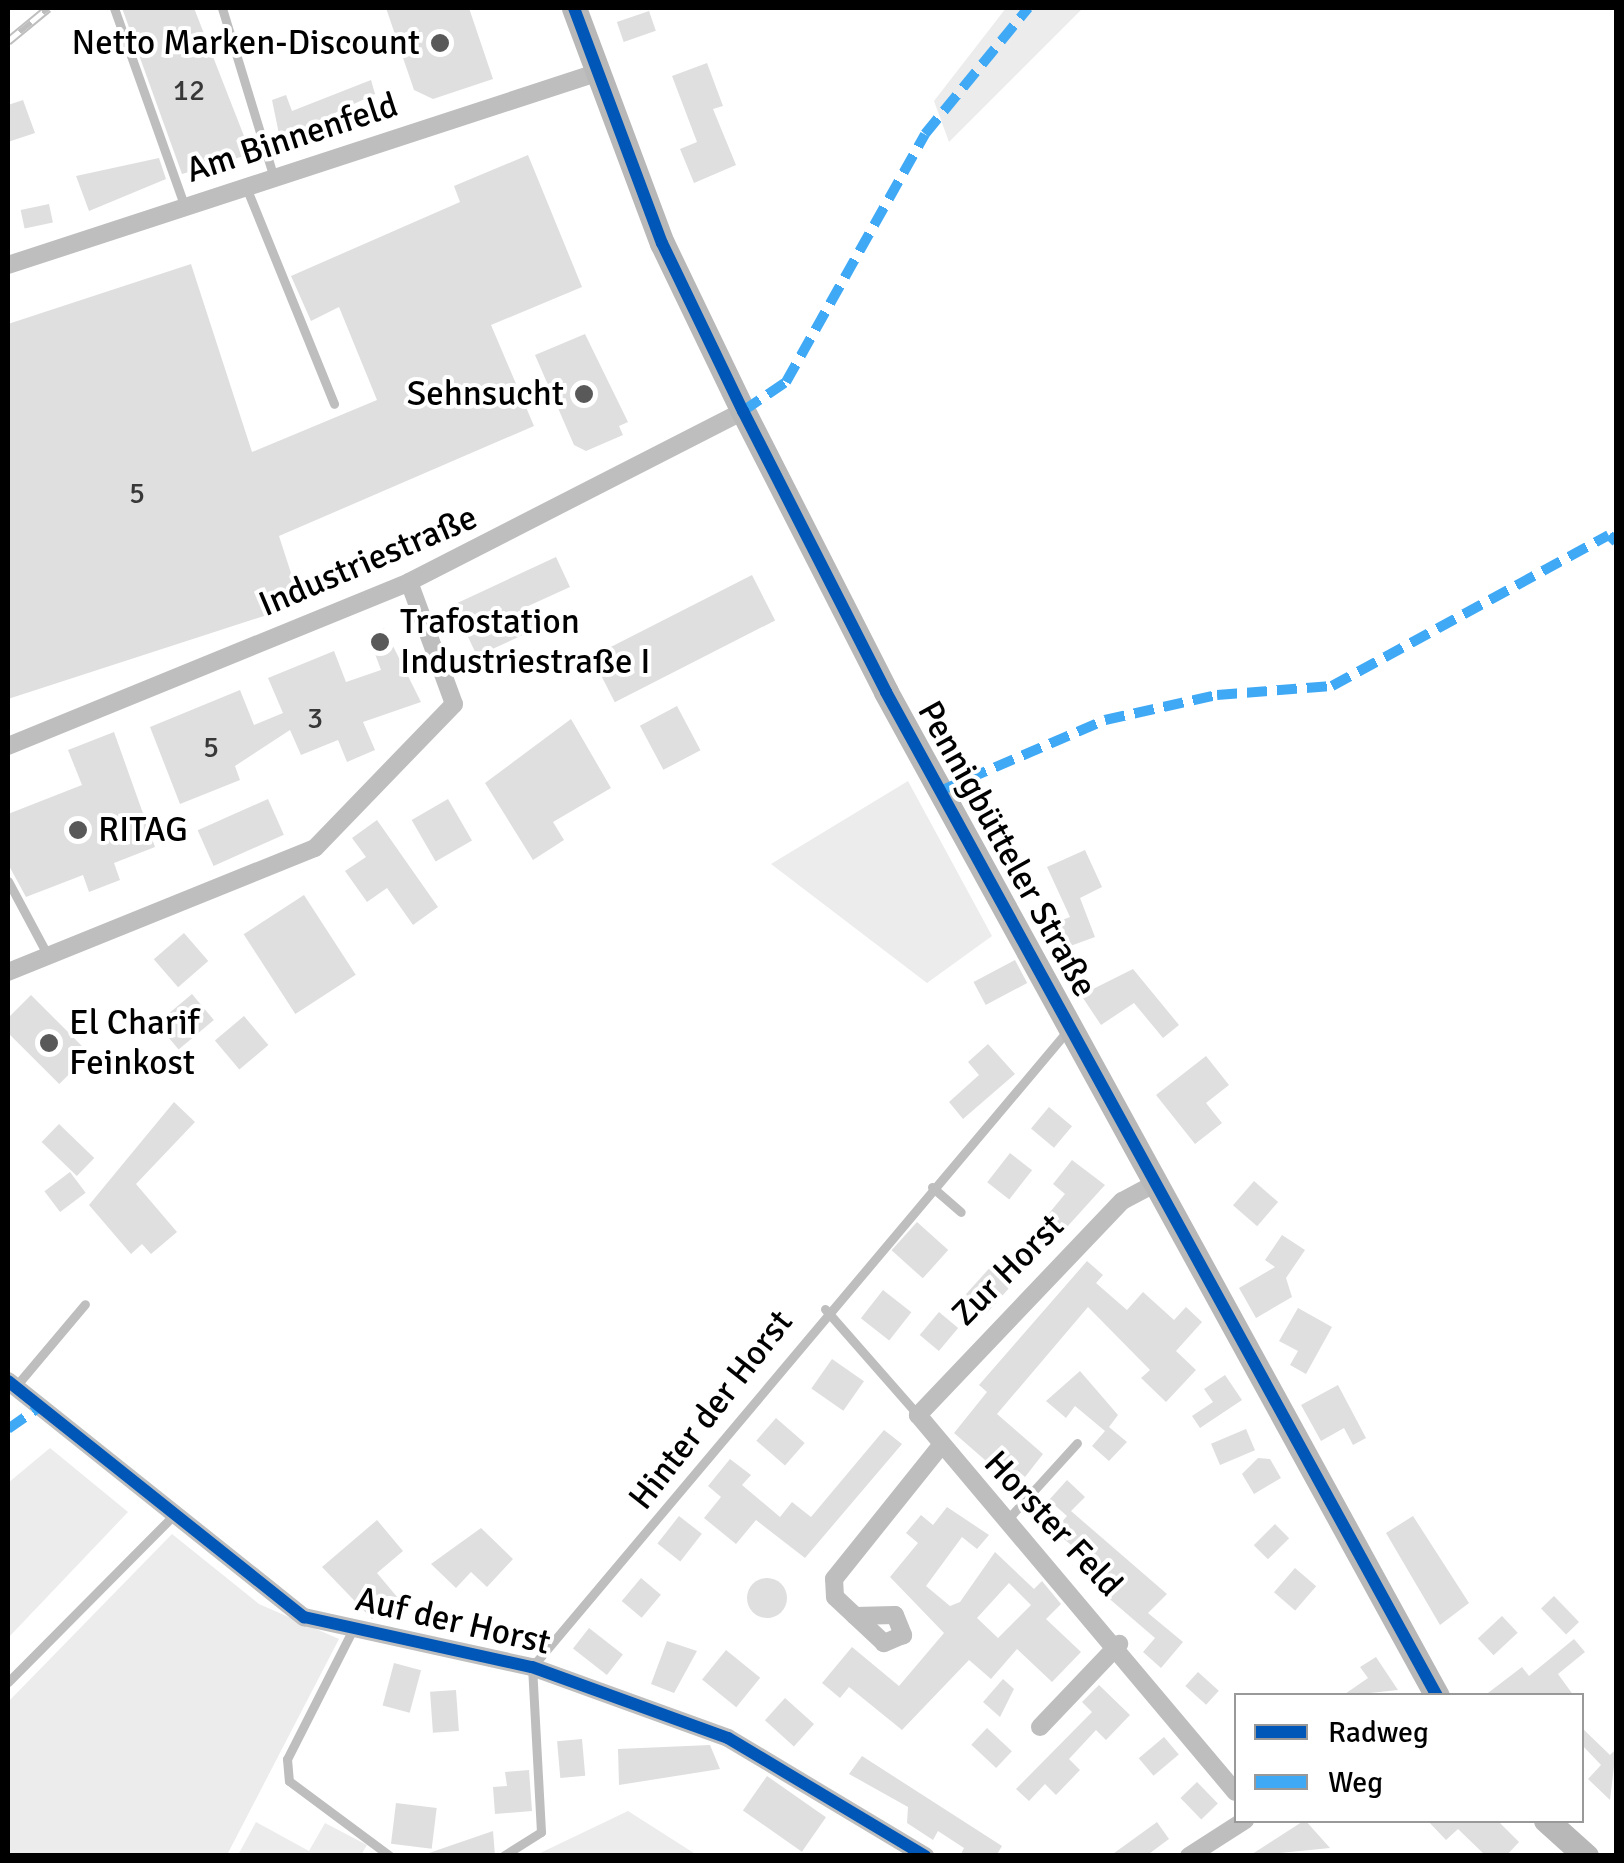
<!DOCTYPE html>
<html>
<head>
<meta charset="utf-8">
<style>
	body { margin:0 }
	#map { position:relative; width:1624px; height:1863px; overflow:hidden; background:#fff; font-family:Signika,sans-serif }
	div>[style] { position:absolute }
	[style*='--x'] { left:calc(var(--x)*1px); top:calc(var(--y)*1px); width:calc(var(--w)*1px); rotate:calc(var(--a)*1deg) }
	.green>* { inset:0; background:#ececec }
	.building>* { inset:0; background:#dfdfdf; transform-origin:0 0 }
	.round { border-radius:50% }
	.lane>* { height:9px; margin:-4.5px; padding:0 4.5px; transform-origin:4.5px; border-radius:4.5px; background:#bebebe }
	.street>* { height:18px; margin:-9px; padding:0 9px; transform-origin:9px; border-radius:9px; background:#bebebe }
	.secondary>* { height:25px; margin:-12.5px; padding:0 12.5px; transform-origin:12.5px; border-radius:12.5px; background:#b8b8b8 }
	.rail>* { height:9px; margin-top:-4.5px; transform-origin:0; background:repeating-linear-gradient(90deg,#fff 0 15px,#bebebe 0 30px); box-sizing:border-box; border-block:2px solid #bebebe }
	.quiet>* { height:10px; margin-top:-5px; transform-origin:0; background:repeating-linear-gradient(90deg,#3fa9f5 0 20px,transparent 0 30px) }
	.cycleway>* { height:12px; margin:-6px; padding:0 6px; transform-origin:6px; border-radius:6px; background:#0057b8 }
	.dots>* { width:28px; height:28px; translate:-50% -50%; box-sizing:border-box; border:5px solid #fff; border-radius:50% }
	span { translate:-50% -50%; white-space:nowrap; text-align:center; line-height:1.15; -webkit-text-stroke:8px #fff; paint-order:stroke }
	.number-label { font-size:30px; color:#383838 }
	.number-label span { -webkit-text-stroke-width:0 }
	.poi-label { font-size:35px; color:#000 }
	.right { translate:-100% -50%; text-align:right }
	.left { translate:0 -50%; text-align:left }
	.street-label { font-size:35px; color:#000 }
	.frame { position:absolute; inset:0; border:10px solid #000; pointer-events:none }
	.legend { position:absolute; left:1234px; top:1693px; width:350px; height:130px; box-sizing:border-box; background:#fff; border:2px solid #999; margin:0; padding:12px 18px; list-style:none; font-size:30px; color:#000 }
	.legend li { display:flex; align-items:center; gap:20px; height:50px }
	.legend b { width:50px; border:2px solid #999 }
</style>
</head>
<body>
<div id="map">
	<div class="green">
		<i style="clip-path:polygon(1006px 8px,1083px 8px,949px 142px,934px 101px)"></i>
		<i style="clip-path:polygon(908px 781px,992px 936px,927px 983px,771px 864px)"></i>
		<i style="clip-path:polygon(50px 1448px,128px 1512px,8px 1638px,8px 1483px)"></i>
		<i style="clip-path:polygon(172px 1534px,259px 1604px,339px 1639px,227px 1855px,8px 1855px,8px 1702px)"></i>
		<i style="clip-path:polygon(628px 1811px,697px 1855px,536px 1855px)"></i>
		<i style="clip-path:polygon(256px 1822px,309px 1851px,325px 1823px,367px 1845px,361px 1855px,238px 1855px)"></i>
	</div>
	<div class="building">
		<i style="clip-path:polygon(122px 8px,194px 8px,251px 154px,182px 174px)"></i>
		<i style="clip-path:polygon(386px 8px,469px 8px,493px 79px,433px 99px,414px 90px)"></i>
		<i style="left:649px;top:11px;width:21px;height:34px;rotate:71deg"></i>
		<i style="clip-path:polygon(707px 63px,723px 106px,713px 109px,736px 165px,694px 183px,680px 149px,697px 142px,672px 76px)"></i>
		<i style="clip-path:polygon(371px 80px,375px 94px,280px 139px,272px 100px,286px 95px,292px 111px)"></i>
		<i style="clip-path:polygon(23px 100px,35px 133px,8px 142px,8px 105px)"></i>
		<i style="clip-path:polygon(528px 155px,582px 287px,491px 325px,534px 426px,279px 536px,301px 604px,8px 699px,8px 324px,191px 264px,252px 452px,377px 400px,339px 307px,311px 321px,291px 276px,460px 202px,454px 186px)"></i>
		<i style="clip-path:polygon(159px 158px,166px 179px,89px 211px,76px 176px)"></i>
		<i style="left:49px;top:204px;width:19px;height:29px;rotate:78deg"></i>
		<i style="clip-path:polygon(585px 334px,628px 422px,619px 426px,623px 435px,586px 451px,574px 445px,535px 355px)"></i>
		<i style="clip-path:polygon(556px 557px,570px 587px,526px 607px,536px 629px,477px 656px,453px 605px)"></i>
		<i style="left:752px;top:575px;width:51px;height:180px;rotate:63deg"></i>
		<i style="clip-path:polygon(384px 628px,421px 702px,363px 722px,375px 750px,347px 762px,338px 740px,301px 755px,290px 730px,235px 766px,240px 780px,180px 804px,150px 727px,240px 690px,254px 725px,283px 713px,268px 678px,334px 651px,346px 682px,381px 670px,368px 635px)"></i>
		<i style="left:677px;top:706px;width:50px;height:42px;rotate:62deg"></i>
		<i style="clip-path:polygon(571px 719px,611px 788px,553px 822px,564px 840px,533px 860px,485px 783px)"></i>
		<i style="clip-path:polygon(114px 732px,155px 847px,114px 863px,120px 880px,89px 892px,83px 875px,26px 897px,8px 864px,8px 814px,82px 785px,68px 750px)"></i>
		<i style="left:268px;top:799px;width:39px;height:77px;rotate:66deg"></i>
		<i style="left:448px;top:799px;width:48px;height:42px;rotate:60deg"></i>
		<i style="clip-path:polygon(377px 820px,438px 907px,413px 925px,387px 888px,367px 902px,345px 871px,366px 857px,352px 838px)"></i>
		<i style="clip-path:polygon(1085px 850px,1102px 887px,1080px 898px,1095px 937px,1062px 949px,1052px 924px,1070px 917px,1047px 867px)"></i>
		<i style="left:304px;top:895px;width:95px;height:72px;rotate:57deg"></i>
		<i style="left:184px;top:933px;width:37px;height:40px;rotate:49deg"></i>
		<i style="left:1015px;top:960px;width:26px;height:47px;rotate:62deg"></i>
		<i style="clip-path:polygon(1133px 969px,1179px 1025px,1163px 1038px,1134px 1003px,1101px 1025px,1081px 995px)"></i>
		<i style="left:192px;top:994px;width:34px;height:46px;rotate:50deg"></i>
		<i style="left:31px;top:995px;width:83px;height:43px;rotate:45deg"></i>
		<i style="left:244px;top:1016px;width:38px;height:38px;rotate:50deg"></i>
		<i style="clip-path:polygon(988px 1044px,1015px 1074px,963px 1119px,949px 1102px,979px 1075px,968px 1062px)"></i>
		<i style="clip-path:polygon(1206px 1056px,1229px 1085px,1206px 1103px,1222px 1123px,1195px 1144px,1156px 1095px)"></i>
		<i style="clip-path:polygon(174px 1102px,195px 1122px,136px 1184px,177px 1232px,151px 1254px,142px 1244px,131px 1254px,89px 1205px)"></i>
		<i style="left:1049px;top:1107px;width:30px;height:28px;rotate:40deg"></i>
		<i style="left:59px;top:1124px;width:49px;height:25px;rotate:44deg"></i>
		<i style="left:1010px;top:1153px;width:28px;height:37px;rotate:38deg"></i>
		<i style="clip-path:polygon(1072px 1160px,1105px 1185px,1047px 1249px,1031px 1235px,1065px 1194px,1053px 1184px)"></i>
		<i style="left:70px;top:1172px;width:26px;height:32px;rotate:53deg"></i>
		<i style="left:1254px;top:1181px;width:32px;height:32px;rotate:41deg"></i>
		<i style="left:917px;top:1222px;width:42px;height:38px;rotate:42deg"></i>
		<i style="clip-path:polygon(1282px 1235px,1305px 1250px,1286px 1278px,1292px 1297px,1256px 1318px,1239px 1288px,1275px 1267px,1265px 1260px)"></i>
		<i style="clip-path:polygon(1087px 1261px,1103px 1275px,1096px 1283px,1127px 1310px,1143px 1292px,1174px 1320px,1186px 1307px,1202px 1322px,1176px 1351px,1196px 1370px,1166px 1402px,1141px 1378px,1150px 1370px,1088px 1307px,997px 1414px,1043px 1454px,1025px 1477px,1017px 1470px,1008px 1480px,954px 1433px,987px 1392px,979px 1385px)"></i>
		<i style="left:994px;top:1263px;width:28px;height:42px;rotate:42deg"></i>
		<i style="left:883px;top:1290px;width:36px;height:36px;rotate:38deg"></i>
		<i style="clip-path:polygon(1298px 1308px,1332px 1327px,1306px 1374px,1290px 1365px,1298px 1351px,1279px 1341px)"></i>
		<i style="left:939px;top:1312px;width:25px;height:30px;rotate:40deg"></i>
		<i style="left:832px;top:1359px;width:39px;height:36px;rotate:35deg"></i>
		<i style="clip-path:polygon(1080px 1371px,1118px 1415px,1109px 1427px,1127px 1442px,1109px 1461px,1092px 1446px,1105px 1431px,1075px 1406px,1066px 1418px,1046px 1401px)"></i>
		<i style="clip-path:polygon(1225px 1375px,1242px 1400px,1200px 1428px,1192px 1416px,1213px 1402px,1204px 1389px)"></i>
		<i style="clip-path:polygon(1338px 1385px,1366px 1438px,1353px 1445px,1344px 1428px,1321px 1441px,1301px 1405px)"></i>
		<i style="left:776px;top:1418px;width:38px;height:30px;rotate:41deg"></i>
		<i style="left:1246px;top:1429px;width:23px;height:38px;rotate:67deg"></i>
		<i style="clip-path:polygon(884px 1430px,902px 1444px,805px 1558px,756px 1520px,736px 1544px,704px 1518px,721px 1497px,708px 1486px,730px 1459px,751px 1475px,742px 1485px,780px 1517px,792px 1502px,811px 1517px)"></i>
		<i style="clip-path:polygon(1258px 1458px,1270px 1459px,1281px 1478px,1254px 1494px,1242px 1474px)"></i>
		<i style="clip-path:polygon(1067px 1480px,1085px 1497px,1071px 1511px,1167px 1594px,1148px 1613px,1183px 1642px,1161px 1668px,1143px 1652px,1155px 1638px,1091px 1583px,1103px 1571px,1054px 1531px,1067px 1516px,1049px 1500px)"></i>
		<i style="clip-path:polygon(evenodd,947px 1507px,989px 1535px,977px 1549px,962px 1537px,926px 1586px,950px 1606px,960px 1602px,995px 1552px,1034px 1589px,1042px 1581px,1061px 1604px,1046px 1619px,1081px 1652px,1052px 1682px,1017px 1649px,991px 1679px,969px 1660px,902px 1730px,849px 1687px,840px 1698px,822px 1683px,852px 1647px,899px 1686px,944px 1633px,890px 1577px,918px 1543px,906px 1533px,921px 1515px,933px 1525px,947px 1507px,1009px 1583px,1031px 1605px,998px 1638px,977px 1618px,1009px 1583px)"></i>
		<i style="left:679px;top:1516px;width:29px;height:35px;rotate:38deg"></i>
		<i style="clip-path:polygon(1413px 1516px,1469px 1603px,1440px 1625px,1386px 1533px)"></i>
		<i style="clip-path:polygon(377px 1520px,403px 1551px,377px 1573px,398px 1598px,372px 1619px,322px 1567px)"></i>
		<i style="left:1275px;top:1524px;width:20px;height:30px;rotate:45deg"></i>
		<i style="clip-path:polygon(481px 1528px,513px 1559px,487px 1587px,471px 1572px,456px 1588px,431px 1564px)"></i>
		<i style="left:1295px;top:1568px;width:28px;height:32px;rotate:41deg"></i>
		<i class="round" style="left:747px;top:1578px;width:40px;height:40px"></i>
		<i style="left:641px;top:1578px;width:26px;height:30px;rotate:40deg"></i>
		<i style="left:1554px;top:1596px;width:36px;height:18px;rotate:46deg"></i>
		<i style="left:1502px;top:1616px;width:23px;height:33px;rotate:47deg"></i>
		<i style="left:589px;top:1628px;width:43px;height:26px;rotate:38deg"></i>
		<i style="clip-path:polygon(1574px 1639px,1585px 1652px,1558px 1674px,1574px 1696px,1484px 1696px,1522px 1667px,1529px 1676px)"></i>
		<i style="clip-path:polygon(667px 1641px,697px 1651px,674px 1693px,651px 1684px)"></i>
		<i style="left:726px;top:1650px;width:44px;height:38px;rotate:39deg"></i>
		<i style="clip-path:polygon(1376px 1657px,1398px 1690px,1342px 1696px,1368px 1678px,1360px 1667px)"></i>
		<i style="left:394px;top:1663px;width:28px;height:44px;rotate:15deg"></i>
		<i style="left:1198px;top:1672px;width:28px;height:19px;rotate:42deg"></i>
		<i style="clip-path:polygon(1003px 1679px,1014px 1689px,1000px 1717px,983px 1702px)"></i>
		<i style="clip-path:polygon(1099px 1685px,1130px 1715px,1106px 1740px,1096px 1730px,1069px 1759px,1080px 1770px,1056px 1795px,1045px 1784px,1029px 1801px,1016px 1789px,1092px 1712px,1082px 1702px)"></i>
		<i style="left:456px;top:1690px;width:41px;height:26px;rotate:86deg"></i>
		<i style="left:785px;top:1698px;width:39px;height:30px;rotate:42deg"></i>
		<i style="left:987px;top:1728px;width:34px;height:23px;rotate:43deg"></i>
		<i style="clip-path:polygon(1582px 1728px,1610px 1755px,1616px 1749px,1610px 1800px,1588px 1779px,1601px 1765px,1582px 1745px)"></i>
		<i style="left:1164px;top:1737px;width:23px;height:33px;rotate:50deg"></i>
		<i style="left:582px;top:1739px;width:37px;height:25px;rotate:85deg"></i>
		<i style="clip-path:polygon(710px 1745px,720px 1769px,619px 1785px,618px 1749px)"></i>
		<i style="clip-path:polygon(862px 1756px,1002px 1846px,996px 1856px,960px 1856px,964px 1848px,938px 1831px,933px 1840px,907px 1823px,908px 1807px,849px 1774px)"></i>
		<i style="clip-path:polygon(529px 1770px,532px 1811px,495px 1814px,493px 1787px,507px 1786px,505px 1772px)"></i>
		<i style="left:767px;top:1776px;width:72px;height:42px;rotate:35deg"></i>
		<i style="left:1197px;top:1782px;width:30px;height:23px;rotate:46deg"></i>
		<i style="left:396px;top:1803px;width:41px;height:41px;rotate:7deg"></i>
		<i style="clip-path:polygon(1305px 1820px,1330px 1848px,1249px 1856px)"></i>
		<i style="clip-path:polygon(1427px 1820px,1497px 1820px,1519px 1842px,1506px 1856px,1486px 1856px,1458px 1829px,1446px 1840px)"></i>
		<i style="clip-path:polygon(1157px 1822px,1169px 1839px,1146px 1856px,1110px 1856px)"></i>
		<i style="clip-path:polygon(493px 1831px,495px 1856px,430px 1856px,429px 1853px)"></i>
	</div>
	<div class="lane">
		<i style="--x:114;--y:8;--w:211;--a:70.4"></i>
		<i style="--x:222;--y:8;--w:178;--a:73"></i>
		<i style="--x:246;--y:187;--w:234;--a:67.9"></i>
		<i style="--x:8;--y:881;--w:83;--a:61.9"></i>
		<i style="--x:932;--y:1187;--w:38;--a:41"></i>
		<i style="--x:825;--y:1309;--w:141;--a:48.7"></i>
		<i style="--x:16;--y:1386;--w:107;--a:-49.9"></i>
		<i style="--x:1007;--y:1520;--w:104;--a:-47.7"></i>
		<i style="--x:353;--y:1629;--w:146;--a:116.9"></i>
		<i style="--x:287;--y:1759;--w:22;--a:85"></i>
		<i style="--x:289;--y:1781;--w:126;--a:36.6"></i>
		<i style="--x:8;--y:1682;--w:233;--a:-45.2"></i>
		<i style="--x:503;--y:1856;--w:45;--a:-32.3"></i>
		<i style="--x:541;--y:1832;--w:165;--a:-93.1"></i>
		<i style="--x:532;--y:1667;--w:833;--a:-49.92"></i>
	</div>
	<div class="street">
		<i style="--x:8;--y:265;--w:619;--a:-18.08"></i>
		<i style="--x:8;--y:746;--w:433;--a:-22.2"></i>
		<i style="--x:409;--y:582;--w:375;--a:-27.1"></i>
		<i style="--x:8;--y:972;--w:331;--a:-22"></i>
		<i style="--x:315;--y:848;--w:200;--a:-46"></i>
		<i style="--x:454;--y:704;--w:130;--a:-110.2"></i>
		<i style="--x:1156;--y:1183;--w:38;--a:152"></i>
		<i style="--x:1122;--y:1201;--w:296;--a:133.6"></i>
		<i style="--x:918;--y:1415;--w:493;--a:49.9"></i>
		<i style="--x:8;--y:1381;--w:379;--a:38.6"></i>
		<i style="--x:304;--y:1617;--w:233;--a:12.4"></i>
		<i style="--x:532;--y:1667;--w:208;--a:19.9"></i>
		<i style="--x:728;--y:1738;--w:230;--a:30.9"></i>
		<i style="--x:855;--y:1616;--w:40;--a:-1.4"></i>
		<i style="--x:895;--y:1615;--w:22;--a:68"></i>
		<i style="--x:903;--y:1635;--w:21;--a:157"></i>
		<i style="--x:884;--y:1643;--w:67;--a:-136.8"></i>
		<i style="--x:835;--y:1597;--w:18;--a:-93"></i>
		<i style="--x:834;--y:1579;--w:168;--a:-51.3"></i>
		<i style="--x:1040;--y:1727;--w:115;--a:-46.4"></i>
		<i style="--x:1189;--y:1856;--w:67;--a:-32.7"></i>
	</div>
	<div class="secondary">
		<i style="--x:574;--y:8;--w:251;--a:69.5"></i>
		<i style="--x:662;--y:243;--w:187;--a:64.3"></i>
		<i style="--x:743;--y:411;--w:315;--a:63"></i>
		<i style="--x:886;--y:692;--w:1145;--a:61.24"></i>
		<i style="--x:1546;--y:1820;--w:54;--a:42"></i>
	</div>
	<div class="rail">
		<i style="--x:8;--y:41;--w:52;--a:-39.5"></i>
	</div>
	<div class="quiet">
		<i style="--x:743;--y:411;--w:52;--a:-34"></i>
		<i style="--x:786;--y:382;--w:284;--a:-60.7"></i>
		<i style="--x:925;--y:134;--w:163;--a:-50.7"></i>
		<i style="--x:940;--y:791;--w:180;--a:-23.3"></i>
		<i style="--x:1105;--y:720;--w:115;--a:-12.6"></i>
		<i style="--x:1217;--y:695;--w:115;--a:-4.5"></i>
		<i style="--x:1332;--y:686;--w:315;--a:-28.6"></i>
		<i style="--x:1609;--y:535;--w:10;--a:45"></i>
		<i style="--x:8;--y:1429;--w:39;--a:-35"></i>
	</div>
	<div class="cycleway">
		<i style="--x:574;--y:8;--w:251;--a:69.5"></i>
		<i style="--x:662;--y:243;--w:187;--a:64.3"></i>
		<i style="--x:743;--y:411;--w:315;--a:63"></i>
		<i style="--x:886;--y:692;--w:1145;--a:61.24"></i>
		<i style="--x:8;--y:1381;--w:379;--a:38.6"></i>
		<i style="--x:304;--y:1617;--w:233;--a:12.4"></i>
		<i style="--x:532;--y:1667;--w:208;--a:19.9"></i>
		<i style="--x:728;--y:1738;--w:230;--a:30.9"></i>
	</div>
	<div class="dots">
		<i style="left:440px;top:43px;background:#595959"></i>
		<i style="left:584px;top:394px;background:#595959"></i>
		<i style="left:380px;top:642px;background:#595959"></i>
		<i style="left:78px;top:830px;background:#595959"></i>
		<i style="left:49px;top:1043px;background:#595959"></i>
	</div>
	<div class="number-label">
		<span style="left:189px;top:91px">12</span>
		<span style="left:137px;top:494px">5</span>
		<span style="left:315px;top:719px">3</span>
		<span style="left:211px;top:748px">5</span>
	</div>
	<div class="poi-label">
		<span class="right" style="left:420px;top:43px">Netto Marken-Discount</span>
		<span class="right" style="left:564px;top:394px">Sehnsucht</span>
		<span class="left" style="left:400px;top:642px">Trafostation<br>Industriestraße I</span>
		<span class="left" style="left:98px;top:830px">RITAG</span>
		<span class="left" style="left:69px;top:1043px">El Charif<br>Feinkost</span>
	</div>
	<div class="street-label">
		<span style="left:292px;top:138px;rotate:-18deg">Am Binnenfeld</span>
		<span style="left:368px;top:561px;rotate:-23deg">Industriestraße</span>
		<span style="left:1007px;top:849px;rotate:61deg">Pennigbütteler Straße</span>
		<span style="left:1008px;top:1270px;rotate:-45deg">Zur Horst</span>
		<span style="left:711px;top:1410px;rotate:-52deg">Hinter der Horst</span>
		<span style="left:1053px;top:1524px;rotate:47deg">Horster Feld</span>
		<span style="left:453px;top:1621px;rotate:13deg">Auf der Horst</span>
	</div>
	<div class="frame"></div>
	<ul class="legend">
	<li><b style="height:12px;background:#0057b8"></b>Radweg</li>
	<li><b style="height:12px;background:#3fa9f5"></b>Weg</li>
	</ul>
</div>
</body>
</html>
